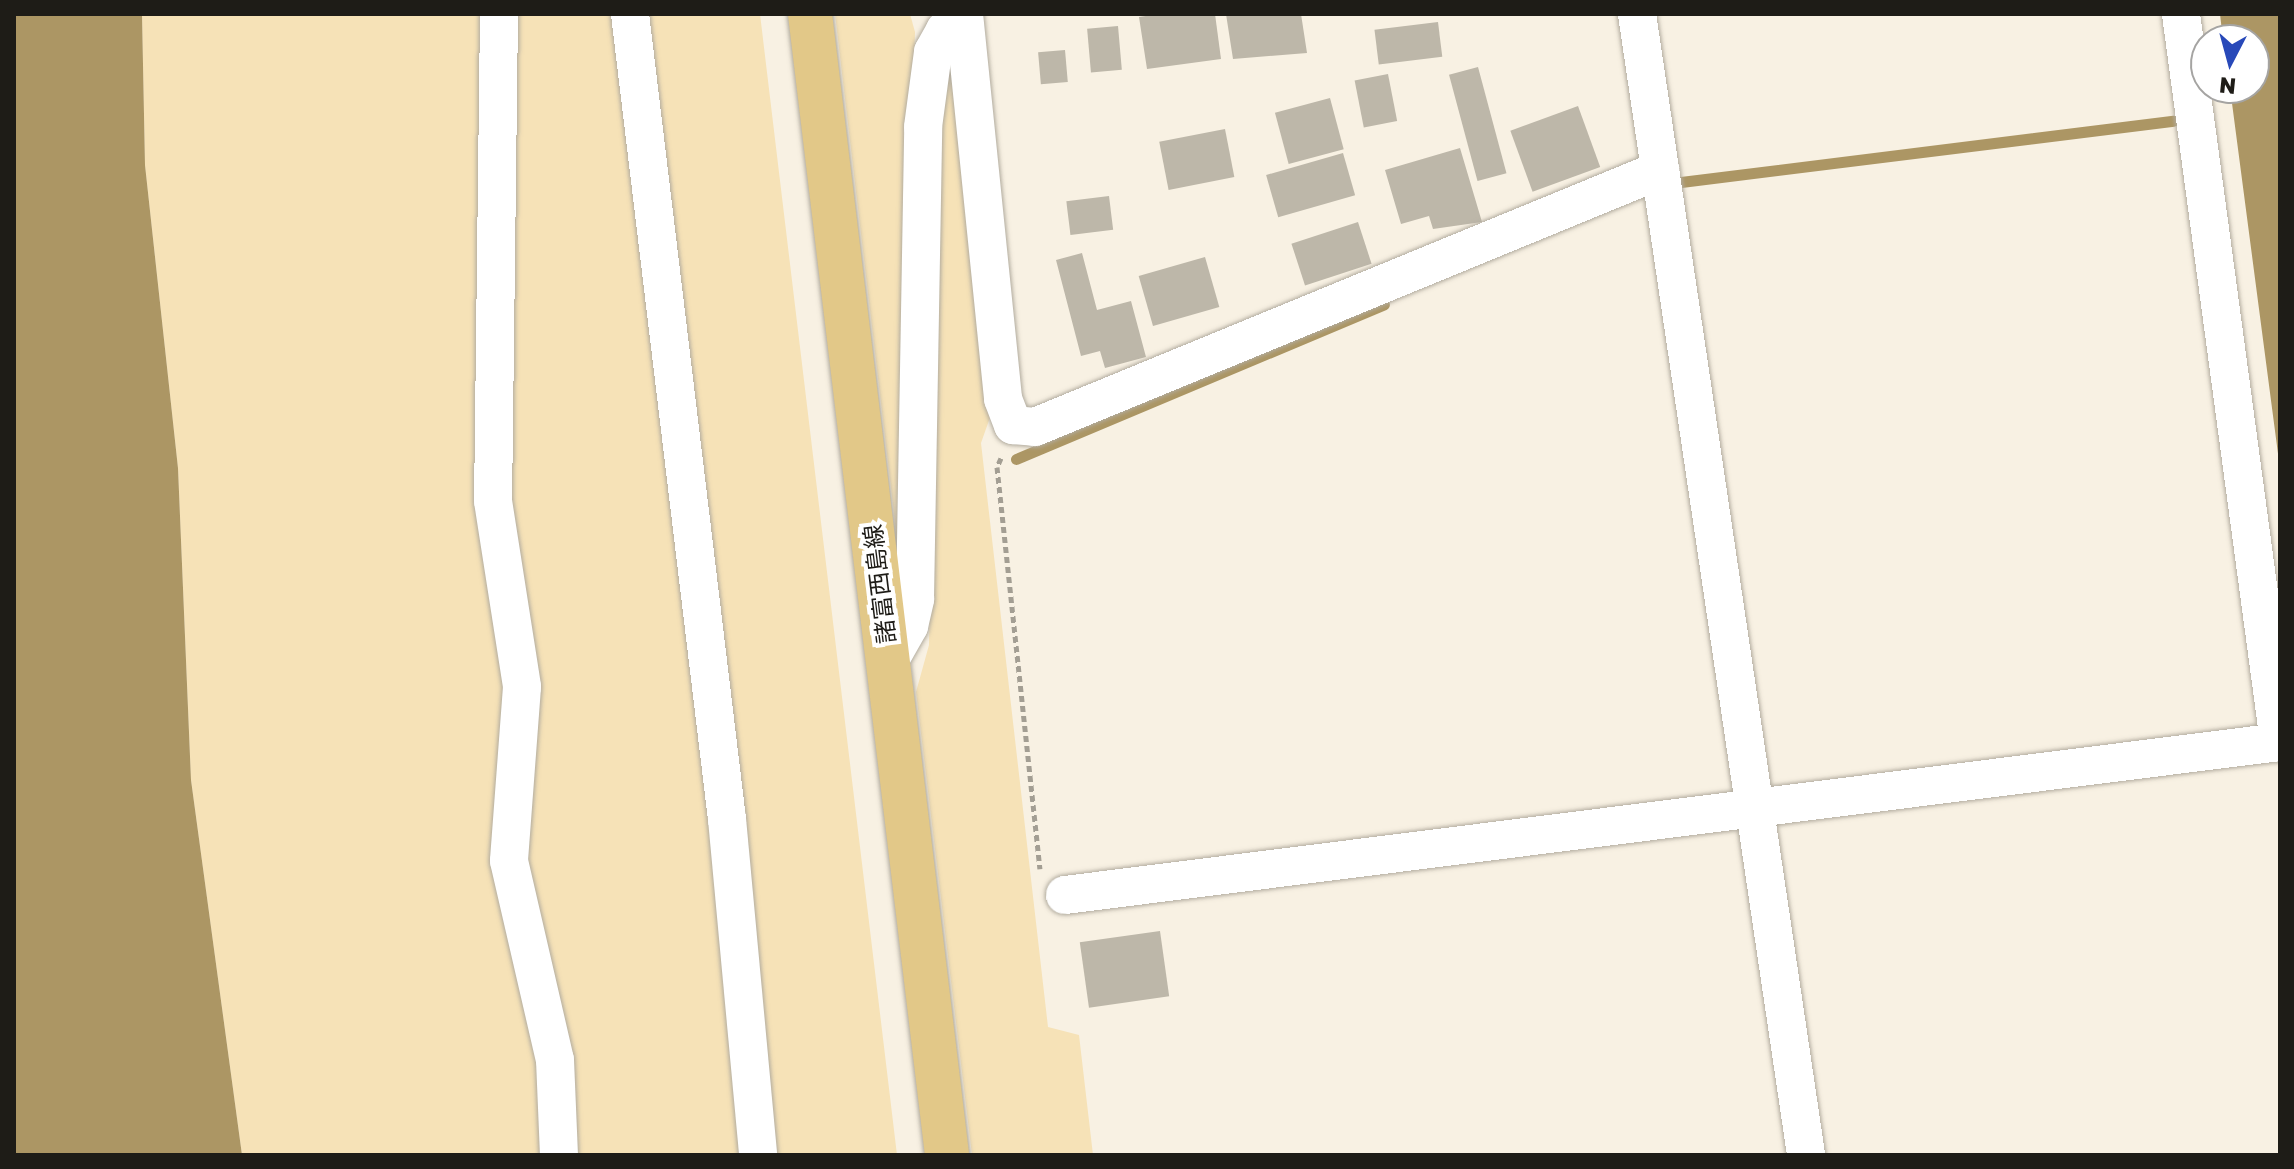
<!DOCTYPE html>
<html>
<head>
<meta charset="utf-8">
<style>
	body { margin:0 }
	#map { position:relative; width:2294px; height:1169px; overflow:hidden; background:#f8f1e3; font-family:"Golos Text","Noto Sans JP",sans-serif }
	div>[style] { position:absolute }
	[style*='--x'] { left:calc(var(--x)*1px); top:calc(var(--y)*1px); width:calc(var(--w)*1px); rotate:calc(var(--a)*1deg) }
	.green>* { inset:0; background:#f6e2b7 }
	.water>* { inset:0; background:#ac9664 }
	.stream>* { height:11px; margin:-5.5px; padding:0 5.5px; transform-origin:5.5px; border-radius:5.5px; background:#ac9664 }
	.building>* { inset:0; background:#bdb7a9; transform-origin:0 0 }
	.path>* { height:5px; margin-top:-2.5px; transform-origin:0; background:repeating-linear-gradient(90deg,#a39e93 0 6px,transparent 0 10px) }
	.roads { filter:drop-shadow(0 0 2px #b2ac9f) drop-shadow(0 0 2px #b2ac9f) }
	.minor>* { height:38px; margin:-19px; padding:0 19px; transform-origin:19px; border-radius:19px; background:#fff }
	.major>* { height:44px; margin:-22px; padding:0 22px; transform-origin:22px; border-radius:22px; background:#e2c888 }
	span { translate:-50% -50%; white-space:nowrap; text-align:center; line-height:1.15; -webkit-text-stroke:8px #fff; paint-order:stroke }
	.street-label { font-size:24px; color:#1e1c17 }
	.frame { position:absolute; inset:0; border:16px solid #1e1c17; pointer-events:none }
	.north { position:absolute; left:2190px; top:24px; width:80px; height:80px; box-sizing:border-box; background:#fff; border:2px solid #a5a4a2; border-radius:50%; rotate:186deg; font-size:22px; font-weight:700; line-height:32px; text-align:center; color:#1e1c17 }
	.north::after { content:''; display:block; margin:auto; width:28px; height:36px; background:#2849b9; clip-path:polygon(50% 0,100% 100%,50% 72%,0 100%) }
</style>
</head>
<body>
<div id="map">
	<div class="green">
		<i style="clip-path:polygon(142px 14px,760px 14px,897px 1155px,242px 1155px,191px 780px,178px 468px,145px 165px)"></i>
		<i style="clip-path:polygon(835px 14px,910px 14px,915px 32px,900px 564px)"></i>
		<i style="clip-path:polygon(954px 48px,993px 409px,981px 443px,1048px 1027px,1079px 1035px,1093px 1155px,972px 1155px,916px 692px,929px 645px,940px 89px)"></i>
	</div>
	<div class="water">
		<i style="clip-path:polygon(14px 14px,142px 14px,145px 165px,178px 468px,191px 780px,242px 1155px,14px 1155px)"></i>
		<i style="clip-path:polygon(2220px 14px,2280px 14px,2280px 469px,2230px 88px,2254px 88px,2254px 40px,2223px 40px)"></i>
	</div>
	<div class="stream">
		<i style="--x:1681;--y:182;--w:496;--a:-7.1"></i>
		<i style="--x:1016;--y:459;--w:399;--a:-22.8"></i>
	</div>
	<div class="building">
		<i style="clip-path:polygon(1159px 14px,1215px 14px,1221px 59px,1147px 69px,1139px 17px)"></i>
		<i style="clip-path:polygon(1226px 14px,1301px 14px,1307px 53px,1233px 59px)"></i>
		<i style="left:1438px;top:22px;width:35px;height:64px;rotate:83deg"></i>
		<i style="left:1118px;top:26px;width:44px;height:31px;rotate:85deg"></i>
		<i style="left:1065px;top:50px;width:32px;height:27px;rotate:85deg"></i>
		<i style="left:1478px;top:67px;width:110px;height:30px;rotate:75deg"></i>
		<i style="left:1388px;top:74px;width:48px;height:34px;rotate:79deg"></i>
		<i style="left:1330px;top:98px;width:53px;height:57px;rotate:75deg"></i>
		<i style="left:1578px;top:106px;width:65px;height:72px;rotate:70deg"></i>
		<i style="left:1225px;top:129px;width:49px;height:67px;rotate:79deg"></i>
		<i style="clip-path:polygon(1460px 148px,1482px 222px,1433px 229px,1429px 216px,1401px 224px,1385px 170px)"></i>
		<i style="left:1343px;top:153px;width:44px;height:80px;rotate:74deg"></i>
		<i style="left:1109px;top:196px;width:34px;height:43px;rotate:83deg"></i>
		<i style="left:1358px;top:222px;width:44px;height:70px;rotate:72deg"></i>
		<i style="clip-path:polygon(1082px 253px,1097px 310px,1131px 301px,1146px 357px,1105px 368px,1100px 351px,1081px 356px,1056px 260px)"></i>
		<i style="left:1205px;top:257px;width:52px;height:69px;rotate:74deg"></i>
		<i style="left:1160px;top:931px;width:66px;height:81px;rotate:82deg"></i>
	</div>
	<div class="path">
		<i style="--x:1001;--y:458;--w:10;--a:114"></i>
		<i style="--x:997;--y:467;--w:404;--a:83.9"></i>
	</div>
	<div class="roads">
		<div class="minor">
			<i style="--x:499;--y:14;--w:487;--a:90.7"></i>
			<i style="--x:493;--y:501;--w:188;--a:81.1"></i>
			<i style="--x:522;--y:687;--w:174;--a:94.3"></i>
			<i style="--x:509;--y:861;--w:204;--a:77"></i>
			<i style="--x:555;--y:1060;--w:95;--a:87.6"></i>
			<i style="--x:630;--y:14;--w:811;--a:83.13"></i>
			<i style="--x:727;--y:819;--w:337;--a:84.7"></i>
			<i style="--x:964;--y:14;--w:387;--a:84.2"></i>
			<i style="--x:1003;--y:399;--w:28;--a:69"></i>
			<i style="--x:1013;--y:425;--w:22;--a:5"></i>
			<i style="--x:1035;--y:427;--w:676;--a:-22.35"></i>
			<i style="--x:1637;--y:14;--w:1153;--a:81.57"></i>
			<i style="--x:2181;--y:14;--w:735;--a:82.33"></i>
			<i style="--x:888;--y:663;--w:43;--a:-60.4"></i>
			<i style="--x:909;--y:626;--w:28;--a:-77"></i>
			<i style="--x:915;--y:599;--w:472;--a:-89"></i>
			<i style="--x:923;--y:127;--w:76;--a:-82.4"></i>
			<i style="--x:933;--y:52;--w:25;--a:-61"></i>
			<i style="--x:945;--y:30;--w:25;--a:-40"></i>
			<i style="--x:1065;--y:895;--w:1225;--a:-7.18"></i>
		</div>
		<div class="major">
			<i style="--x:810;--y:14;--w:1149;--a:83.15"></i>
		</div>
	</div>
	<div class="street-label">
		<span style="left:879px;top:584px;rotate:-97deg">諸富西島線</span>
	</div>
	<div class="frame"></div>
	<div class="north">N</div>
</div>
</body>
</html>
